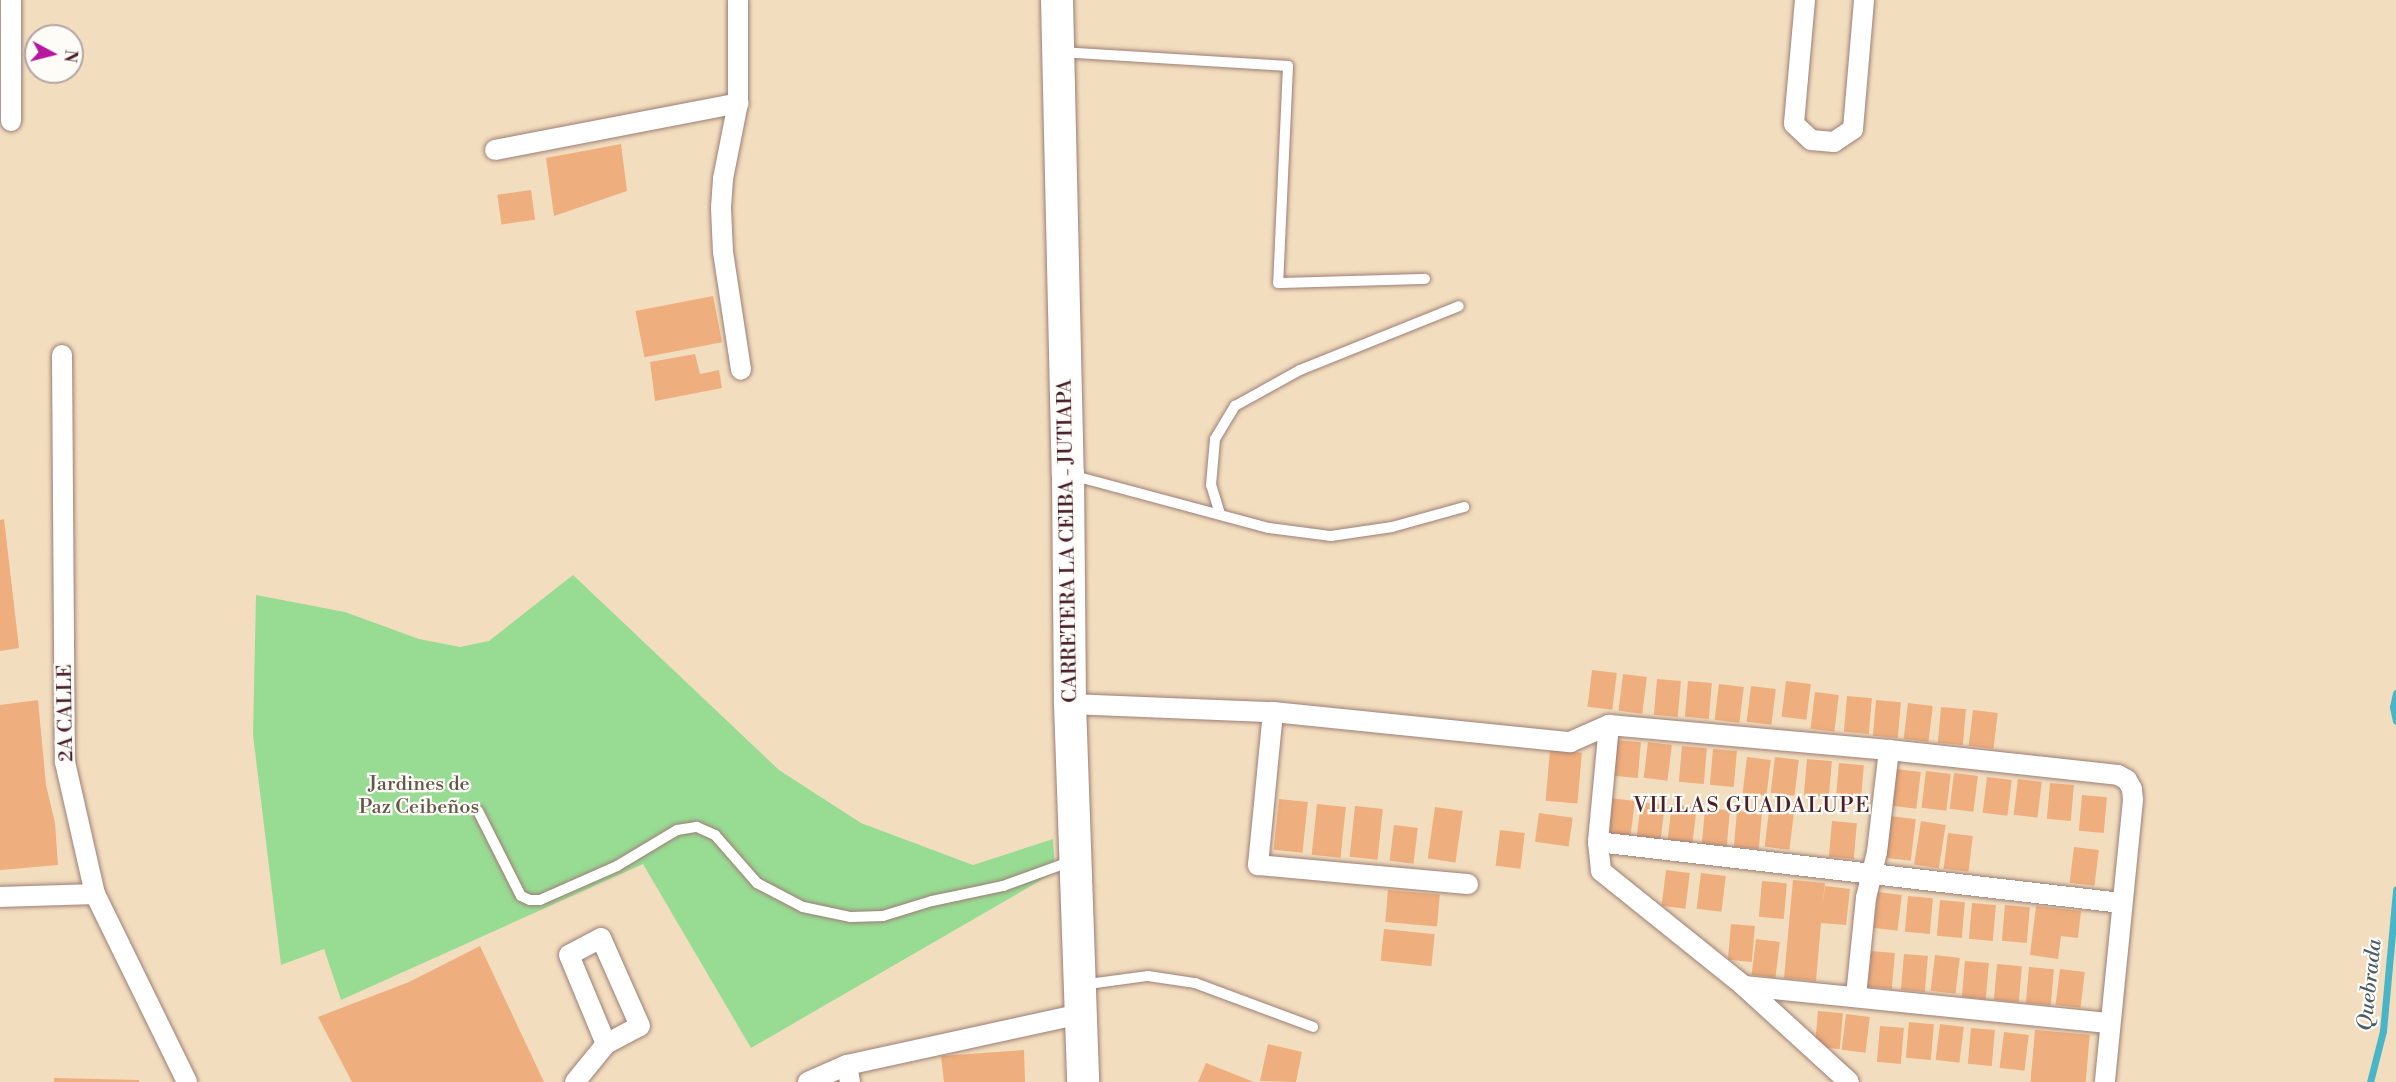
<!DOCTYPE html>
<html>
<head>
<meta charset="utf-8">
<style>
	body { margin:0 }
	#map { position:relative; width:2396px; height:1082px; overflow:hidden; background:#f2debf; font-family:"Libre Bodoni",serif }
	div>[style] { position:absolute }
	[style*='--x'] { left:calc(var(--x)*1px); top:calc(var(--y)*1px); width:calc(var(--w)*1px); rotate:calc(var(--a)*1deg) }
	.green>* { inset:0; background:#98dc94 }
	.stream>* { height:7px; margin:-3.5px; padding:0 3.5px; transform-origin:3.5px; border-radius:3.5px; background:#4ab5c7 }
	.building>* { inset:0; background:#efae7d; transform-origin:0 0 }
	.roads { filter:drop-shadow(0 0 2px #9e7e75) drop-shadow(0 0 2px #9e7e75) }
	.lane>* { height:10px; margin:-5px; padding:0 5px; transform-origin:5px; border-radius:5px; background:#fff }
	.street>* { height:20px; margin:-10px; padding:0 10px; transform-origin:10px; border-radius:10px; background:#fff }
	.primary>* { height:32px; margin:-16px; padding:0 16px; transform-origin:16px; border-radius:16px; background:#fff }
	span { translate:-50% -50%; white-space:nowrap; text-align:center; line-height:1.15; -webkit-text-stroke:4.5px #fdfcf7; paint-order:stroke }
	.street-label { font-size:20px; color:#4a1f2b }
	.park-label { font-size:20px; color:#61584a }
	.neighbourhood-label { font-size:21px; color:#4a1f2b; letter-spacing:1.5px }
	.water-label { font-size:21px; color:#4a5b69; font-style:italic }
	.north { position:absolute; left:24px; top:24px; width:60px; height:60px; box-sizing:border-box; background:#fdfcf7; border:2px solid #b5a4a5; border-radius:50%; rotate:97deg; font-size:16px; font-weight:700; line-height:24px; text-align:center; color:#4a1f2b }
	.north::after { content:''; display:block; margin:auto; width:21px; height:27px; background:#b5179e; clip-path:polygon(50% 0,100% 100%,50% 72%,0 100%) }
</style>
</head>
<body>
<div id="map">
	<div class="green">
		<i style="clip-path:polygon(573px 575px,779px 770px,861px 823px,973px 865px,1053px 839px,1055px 872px,751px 1048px,643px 864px,341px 1000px,324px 949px,281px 965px,253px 735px,256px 595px,345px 612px,419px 639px,460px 647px,489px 641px)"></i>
	</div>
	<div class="stream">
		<i style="--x:2396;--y:693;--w:14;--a:102"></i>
		<i style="--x:2393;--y:707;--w:14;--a:78"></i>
		<i style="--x:2370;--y:1082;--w:53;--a:-75.7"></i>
		<i style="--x:2383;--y:1031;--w:142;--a:-84.7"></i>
	</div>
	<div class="building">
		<i style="clip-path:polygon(621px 144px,627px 191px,554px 216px,546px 158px)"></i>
		<i style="left:531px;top:190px;width:30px;height:34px;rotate:82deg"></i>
		<i style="left:713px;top:296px;width:47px;height:79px;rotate:79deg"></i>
		<i style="clip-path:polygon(695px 354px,700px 374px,719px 370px,722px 388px,655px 401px,650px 362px)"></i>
		<i style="clip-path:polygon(4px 519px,19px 648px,0 651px,0 520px)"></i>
		<i style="left:1592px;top:670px;width:25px;height:37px;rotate:7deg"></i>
		<i style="left:1623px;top:674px;width:24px;height:37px;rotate:7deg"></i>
		<i style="left:1657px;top:679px;width:24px;height:36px;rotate:5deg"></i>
		<i style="left:1688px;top:681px;width:24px;height:36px;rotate:5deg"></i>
		<i style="left:1786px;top:681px;width:25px;height:36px;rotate:7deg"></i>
		<i style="left:1719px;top:684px;width:25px;height:36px;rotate:7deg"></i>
		<i style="left:1751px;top:686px;width:25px;height:36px;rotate:7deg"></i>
		<i style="left:1815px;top:692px;width:24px;height:37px;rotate:7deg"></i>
		<i style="left:1847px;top:696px;width:25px;height:36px;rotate:5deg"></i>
		<i style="clip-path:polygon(38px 700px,46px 785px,55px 823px,58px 865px,0 870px,0 705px)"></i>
		<i style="left:1876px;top:700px;width:25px;height:36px;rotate:5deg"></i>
		<i style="left:1908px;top:703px;width:25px;height:36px;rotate:7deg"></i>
		<i style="left:1941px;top:707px;width:25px;height:36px;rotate:5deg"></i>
		<i style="left:1973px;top:710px;width:25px;height:36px;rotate:7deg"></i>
		<i style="left:1616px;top:740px;width:25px;height:36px;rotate:5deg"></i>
		<i style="left:1648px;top:742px;width:24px;height:36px;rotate:7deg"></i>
		<i style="left:1682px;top:746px;width:25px;height:36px;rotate:5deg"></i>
		<i style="left:1713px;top:749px;width:24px;height:36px;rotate:5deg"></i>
		<i style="left:1550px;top:750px;width:32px;height:51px;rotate:5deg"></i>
		<i style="left:1747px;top:757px;width:24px;height:36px;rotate:7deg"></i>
		<i style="left:1775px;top:757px;width:24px;height:36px;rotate:7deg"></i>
		<i style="left:1807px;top:759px;width:25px;height:36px;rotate:5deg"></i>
		<i style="left:1839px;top:763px;width:25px;height:36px;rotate:5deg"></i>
		<i style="left:1896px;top:769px;width:25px;height:37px;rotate:7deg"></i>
		<i style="left:1926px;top:771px;width:25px;height:37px;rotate:7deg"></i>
		<i style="left:1954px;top:773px;width:24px;height:36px;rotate:7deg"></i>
		<i style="left:1987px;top:777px;width:25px;height:36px;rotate:7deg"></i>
		<i style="left:2018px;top:779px;width:24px;height:36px;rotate:7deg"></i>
		<i style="left:2050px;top:783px;width:24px;height:36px;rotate:5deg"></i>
		<i style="left:2082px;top:795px;width:25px;height:36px;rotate:5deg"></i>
		<i style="left:1610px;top:798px;width:25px;height:36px;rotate:7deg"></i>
		<i style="left:1279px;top:799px;width:29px;height:51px;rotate:6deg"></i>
		<i style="left:1641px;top:802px;width:24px;height:36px;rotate:7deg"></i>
		<i style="left:1317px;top:804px;width:29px;height:51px;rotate:6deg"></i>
		<i style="left:1672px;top:804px;width:25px;height:36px;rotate:7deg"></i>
		<i style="left:1355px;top:806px;width:28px;height:51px;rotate:6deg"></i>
		<i style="left:1435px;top:807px;width:28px;height:52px;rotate:8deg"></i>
		<i style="left:1705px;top:808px;width:25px;height:36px;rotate:5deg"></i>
		<i style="left:1737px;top:811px;width:25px;height:36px;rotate:5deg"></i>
		<i style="left:1769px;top:811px;width:25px;height:36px;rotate:7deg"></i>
		<i style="left:1539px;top:813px;width:34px;height:29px;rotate:8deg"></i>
		<i style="left:1890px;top:816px;width:26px;height:42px;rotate:7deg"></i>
		<i style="left:1832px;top:821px;width:25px;height:36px;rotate:5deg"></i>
		<i style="left:1921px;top:821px;width:25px;height:44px;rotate:9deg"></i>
		<i style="left:1394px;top:825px;width:24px;height:36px;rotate:7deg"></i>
		<i style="left:1500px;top:830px;width:25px;height:36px;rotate:7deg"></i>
		<i style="left:1948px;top:833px;width:25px;height:36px;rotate:7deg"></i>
		<i style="left:2074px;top:847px;width:25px;height:36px;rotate:7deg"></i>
		<i style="left:1666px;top:870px;width:24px;height:36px;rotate:7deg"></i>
		<i style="left:1701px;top:873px;width:25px;height:36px;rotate:7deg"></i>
		<i style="clip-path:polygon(1793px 880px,1825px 883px,1822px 909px,1825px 886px,1850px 889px,1846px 925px,1821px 923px,1816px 981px,1784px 978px)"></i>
		<i style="left:1762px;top:881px;width:25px;height:36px;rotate:5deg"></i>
		<i style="left:1388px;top:890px;width:52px;height:32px;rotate:5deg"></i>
		<i style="left:1878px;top:892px;width:24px;height:36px;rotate:7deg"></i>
		<i style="left:1908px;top:896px;width:25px;height:36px;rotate:5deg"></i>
		<i style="left:1940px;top:900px;width:25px;height:36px;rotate:5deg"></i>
		<i style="left:1972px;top:903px;width:24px;height:36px;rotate:5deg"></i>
		<i style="left:2005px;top:905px;width:25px;height:36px;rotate:5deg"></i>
		<i style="clip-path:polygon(2036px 906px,2081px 911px,2078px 938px,2061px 936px,2058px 959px,2030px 955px)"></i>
		<i style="left:1731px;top:924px;width:24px;height:36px;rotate:5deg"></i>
		<i style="left:1384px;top:929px;width:51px;height:32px;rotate:6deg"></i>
		<i style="left:1756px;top:939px;width:24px;height:36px;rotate:7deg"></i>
		<i style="clip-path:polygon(480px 946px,544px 1082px,352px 1082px,318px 1017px,409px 982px)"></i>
		<i style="left:1871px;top:951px;width:24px;height:36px;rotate:5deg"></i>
		<i style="left:1904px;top:954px;width:24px;height:36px;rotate:5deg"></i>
		<i style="left:1935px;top:955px;width:25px;height:36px;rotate:7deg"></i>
		<i style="left:1965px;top:961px;width:24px;height:36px;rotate:5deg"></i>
		<i style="left:1997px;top:964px;width:25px;height:36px;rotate:5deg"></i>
		<i style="left:2029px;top:967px;width:25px;height:36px;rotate:5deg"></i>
		<i style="left:2060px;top:969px;width:25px;height:36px;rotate:7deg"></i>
		<i style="left:1818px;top:1011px;width:25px;height:36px;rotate:5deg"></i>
		<i style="left:1846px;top:1014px;width:24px;height:36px;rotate:7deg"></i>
		<i style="left:1909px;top:1022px;width:25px;height:36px;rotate:5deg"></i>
		<i style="left:1940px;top:1024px;width:24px;height:36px;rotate:7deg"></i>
		<i style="left:1880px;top:1026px;width:24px;height:36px;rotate:5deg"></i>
		<i style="left:1971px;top:1028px;width:24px;height:36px;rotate:5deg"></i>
		<i style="left:2035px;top:1030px;width:55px;height:52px;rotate:5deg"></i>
		<i style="left:2004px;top:1032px;width:25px;height:36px;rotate:7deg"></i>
		<i style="clip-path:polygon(1268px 1044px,1302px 1052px,1296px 1082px,1260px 1081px)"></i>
		<i style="clip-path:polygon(1024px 1050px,1025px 1082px,944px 1082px,941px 1056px)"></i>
		<i style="clip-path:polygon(1206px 1063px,1254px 1082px,1198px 1082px)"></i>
		<i style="clip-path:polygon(54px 1078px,139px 1080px,139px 1082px,54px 1082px)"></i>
	</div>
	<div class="roads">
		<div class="lane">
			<i style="--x:1061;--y:52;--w:227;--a:3.5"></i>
			<i style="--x:1288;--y:66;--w:217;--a:92.6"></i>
			<i style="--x:1278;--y:283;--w:147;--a:-1.6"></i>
			<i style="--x:1071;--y:475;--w:205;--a:15"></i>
			<i style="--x:1269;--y:528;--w:63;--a:7.4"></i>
			<i style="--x:1331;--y:536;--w:62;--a:-8.4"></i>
			<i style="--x:1392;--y:527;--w:75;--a:-15.5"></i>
			<i style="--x:1220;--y:514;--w:30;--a:-107"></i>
			<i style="--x:1211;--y:485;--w:46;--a:-85"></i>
			<i style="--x:1215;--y:439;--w:39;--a:-59"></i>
			<i style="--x:1235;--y:406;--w:74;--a:-29"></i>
			<i style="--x:1300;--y:370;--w:171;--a:-21.9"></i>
			<i style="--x:478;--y:811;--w:95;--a:63.2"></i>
			<i style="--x:521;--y:896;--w:10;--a:24"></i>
			<i style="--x:530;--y:900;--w:10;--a:0"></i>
			<i style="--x:540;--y:900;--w:84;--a:-23.8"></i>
			<i style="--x:617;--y:866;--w:70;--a:-31"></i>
			<i style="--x:677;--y:830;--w:20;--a:-9"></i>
			<i style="--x:697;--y:827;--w:20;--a:24"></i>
			<i style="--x:715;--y:835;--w:64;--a:48.8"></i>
			<i style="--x:757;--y:883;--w:52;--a:27.6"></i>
			<i style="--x:803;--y:907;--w:49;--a:11.8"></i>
			<i style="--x:851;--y:917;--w:32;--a:-2"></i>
			<i style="--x:883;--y:916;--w:51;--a:-17"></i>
			<i style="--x:932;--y:901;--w:73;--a:-11.9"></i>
			<i style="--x:1003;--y:886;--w:73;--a:-19.9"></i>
			<i style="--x:1081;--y:985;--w:68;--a:-7.7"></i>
			<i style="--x:1148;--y:976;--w:48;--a:8.5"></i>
			<i style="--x:1195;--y:983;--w:126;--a:20.4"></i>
		</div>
		<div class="street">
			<i style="--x:738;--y:0;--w:103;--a:90"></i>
			<i style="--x:738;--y:103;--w:77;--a:101.2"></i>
			<i style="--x:723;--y:179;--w:29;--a:94"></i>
			<i style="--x:721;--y:208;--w:44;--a:87.4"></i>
			<i style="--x:723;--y:252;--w:119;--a:81.3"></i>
			<i style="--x:1805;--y:0;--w:124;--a:95.1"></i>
			<i style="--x:1794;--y:124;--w:23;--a:43"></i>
			<i style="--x:1811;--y:140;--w:23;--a:5"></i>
			<i style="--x:1834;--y:142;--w:23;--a:-34"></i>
			<i style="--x:1853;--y:129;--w:129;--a:-85.1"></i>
			<i style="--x:11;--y:121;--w:121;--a:-90"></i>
			<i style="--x:495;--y:150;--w:248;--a:-10.9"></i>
			<i style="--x:62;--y:355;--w:407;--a:89.6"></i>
			<i style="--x:65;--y:762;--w:135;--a:77.2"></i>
			<i style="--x:95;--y:894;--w:209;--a:63.9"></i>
			<i style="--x:1070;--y:704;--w:203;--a:2.3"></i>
			<i style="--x:1273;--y:712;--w:299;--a:5.8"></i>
			<i style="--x:1570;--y:742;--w:43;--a:-23.6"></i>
			<i style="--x:1609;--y:725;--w:281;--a:5.1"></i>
			<i style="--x:1889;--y:750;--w:230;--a:6.2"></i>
			<i style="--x:2118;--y:775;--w:10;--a:29"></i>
			<i style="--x:2127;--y:780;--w:10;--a:61"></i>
			<i style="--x:2132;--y:789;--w:11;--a:85"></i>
			<i style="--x:2133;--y:800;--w:283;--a:95.7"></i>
			<i style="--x:1273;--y:712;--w:154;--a:95.6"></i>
			<i style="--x:1258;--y:865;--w:211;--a:5.2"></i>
			<i style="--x:1609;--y:725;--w:118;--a:95.4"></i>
			<i style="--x:1598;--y:842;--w:29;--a:84"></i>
			<i style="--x:1601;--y:871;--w:184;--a:38.8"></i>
			<i style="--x:1744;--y:986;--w:142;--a:42.4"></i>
			<i style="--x:1598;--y:842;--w:527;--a:6.65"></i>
			<i style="--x:0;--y:897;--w:95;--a:-1.8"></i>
			<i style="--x:1744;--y:986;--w:368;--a:5.8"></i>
			<i style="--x:1856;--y:996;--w:99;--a:-84.2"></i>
			<i style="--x:1866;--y:898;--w:47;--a:-76.6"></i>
			<i style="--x:1877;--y:852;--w:103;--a:-83.3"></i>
			<i style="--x:847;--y:1065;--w:239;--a:-12.3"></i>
			<i style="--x:575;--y:1082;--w:49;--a:-50.8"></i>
			<i style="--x:606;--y:1044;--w:38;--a:-28"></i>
			<i style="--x:640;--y:1026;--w:96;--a:-113.9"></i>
			<i style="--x:601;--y:938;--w:36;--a:152"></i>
			<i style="--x:569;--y:955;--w:96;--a:67.4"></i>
			<i style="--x:808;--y:1082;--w:43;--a:-23.6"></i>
			<i style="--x:847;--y:1065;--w:17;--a:80"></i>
		</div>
		<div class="primary">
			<i style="--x:1057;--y:0;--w:474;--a:88.7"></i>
			<i style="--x:1068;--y:474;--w:230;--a:89.5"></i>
			<i style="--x:1070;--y:704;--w:378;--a:88"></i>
		</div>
	</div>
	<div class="street-label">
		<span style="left:1068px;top:541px;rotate:-91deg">CARRETERA LA CEIBA - JUTIAPA</span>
		<span style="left:66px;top:713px;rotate:-91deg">2A CALLE</span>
	</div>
	<div class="park-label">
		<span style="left:419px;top:796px">Jardines de<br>Paz Ceibeños</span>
	</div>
	<div class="neighbourhood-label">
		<span style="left:1752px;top:806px">VILLAS GUADALUPE</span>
	</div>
	<div class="water-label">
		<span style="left:2370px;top:985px;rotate:-84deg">Quebrada</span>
	</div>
	<div class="north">N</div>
</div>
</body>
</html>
